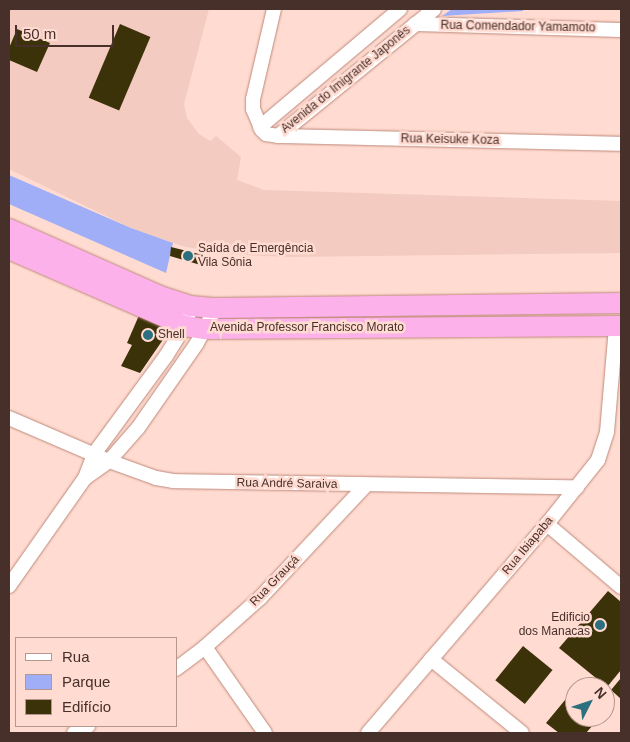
<!DOCTYPE html>
<html>
<head>
<meta charset="utf-8">
<style>
	body { margin:0 }
	#map { position:relative; width:630px; height:742px; overflow:hidden; background:#ffdbd1; font-family:Arial,sans-serif }
	div>[style] { position:absolute }
	[style*='--x'] { left:calc(var(--x)*1px); top:calc(var(--y)*1px); width:calc(var(--w)*1px); rotate:calc(var(--a)*1deg) }
	.built>* { inset:0; background:#f3cbc0 }
	.green>* { inset:0; background:#a0aef7 }
	.building>* { inset:0; background:#3c3209; transform-origin:0 0 }
	.roads { filter:drop-shadow(0 0 1px #bf897a) drop-shadow(0 0 1px #bf897a) }
	.minor>* { height:14px; margin:-7px; padding:0 7px; transform-origin:7px; border-radius:7px; background:#fff }
	.highway>* { height:20px; margin:-10px; padding:0 10px; transform-origin:10px; border-radius:10px; background:#fcb1ea }
	.dots>* { width:14px; height:14px; translate:-50% -50%; box-sizing:border-box; border:2px solid #ffdbd1; border-radius:50% }
	span { translate:-50% -50%; white-space:nowrap; text-align:center; line-height:1.15; -webkit-text-stroke:5px #ffdbd1; paint-order:stroke }
	.street-label { font-size:12px; color:#47302a }
	.poi-label { font-size:12px; color:#47302a }
	.left { translate:0 -50%; text-align:left }
	.right { translate:-100% -50%; text-align:right }
	.frame { position:absolute; inset:0; border:10px solid #47302a; pointer-events:none }
	.legend { position:absolute; left:15px; top:637px; width:162px; height:90px; box-sizing:border-box; background:#ffdbd1; border:1px solid #b5978e; margin:0; padding:6px 9px; list-style:none; font-size:15px; color:#47302a }
	.legend li { display:flex; align-items:center; gap:10px; height:25px }
	.legend b { width:25px; border:1px solid #b5978e }
	.north { position:absolute; left:565px; top:677px; width:50px; height:50px; box-sizing:border-box; background:#ffdbd1; border:1px solid #b5978e; border-radius:50%; rotate:49deg; font-size:14px; font-weight:700; line-height:20px; text-align:center; color:#47302a }
	.north::after { content:''; display:block; margin:auto; width:18px; height:22px; background:#2c7080; clip-path:polygon(50% 0,100% 100%,50% 72%,0 100%) }
	.scale { position:absolute; left:15px; top:25px; width:99px; height:22px; box-sizing:border-box; border:2px solid #47302a; border-top:0; padding-left:6px; font-size:15px; line-height:18px; white-space:nowrap; color:#47302a; -webkit-text-stroke:4px #ffdbd1; paint-order:stroke }
</style>
</head>
<body>
<div id="map">
	<div class="built">
		<i style="clip-path:polygon(9px 9px,209px 9px,184px 104px,187px 118px,199px 134px,210px 141px,216px 136px,241px 157px,237px 180px,264px 190px,621px 201px,621px 253px,287px 257px,224px 254px,182px 246px,131px 228px,9px 169px)"></i>
	</div>
	<div class="green">
		<i style="clip-path:polygon(452px 9px,523px 9px,523px 11px,442px 16px)"></i>
		<i style="clip-path:polygon(9px 175px,131px 228px,173px 243px,166px 273px,9px 204px)"></i>
	</div>
	<div class="building">
		<i style="left:120px;top:24px;width:33px;height:80px;rotate:23deg"></i>
		<i style="clip-path:polygon(17px 29px,50px 43px,37px 72px,9px 60px,9px 48px)"></i>
		<i style="clip-path:polygon(171px 247px,207px 256px,204px 266px,170px 256px)"></i>
		<i style="clip-path:polygon(140px 313px,171px 328px,140px 373px,121px 366px,132px 345px,127px 343px)"></i>
		<i style="clip-path:polygon(608px 591px,621px 602px,621px 670px,607px 687px,559px 648px)"></i>
		<i style="left:523px;top:646px;width:38px;height:44px;rotate:39deg"></i>
		<i style="clip-path:polygon(621px 678px,621px 699px,611px 690px)"></i>
		<i style="clip-path:polygon(575px 688px,575px 717px,600px 717px,586px 733px,559px 733px,546px 723px)"></i>
	</div>
	<div class="roads">
		<div class="minor">
			<i style="--x:274;--y:9;--w:92;--a:103.1"></i>
			<i style="--x:253;--y:99;--w:10;--a:90"></i>
			<i style="--x:253;--y:109;--w:23;--a:67"></i>
			<i style="--x:262;--y:130;--w:6;--a:45"></i>
			<i style="--x:266;--y:134;--w:12;--a:9"></i>
			<i style="--x:278;--y:136;--w:201;--a:-39.1"></i>
			<i style="--x:415;--y:24;--w:206;--a:1.7"></i>
			<i style="--x:260;--y:127;--w:183;--a:-40.1"></i>
			<i style="--x:278;--y:136;--w:343;--a:1.3"></i>
			<i style="--x:9;--y:418;--w:109;--a:23.3"></i>
			<i style="--x:109;--y:461;--w:50;--a:19.9"></i>
			<i style="--x:156;--y:478;--w:17;--a:10"></i>
			<i style="--x:173;--y:481;--w:404;--a:0.9"></i>
			<i style="--x:85;--y:478;--w:29;--a:-35"></i>
			<i style="--x:109;--y:461;--w:44;--a:-48.7"></i>
			<i style="--x:138;--y:428;--w:103;--a:-55.2"></i>
			<i style="--x:197;--y:343;--w:40;--a:-62"></i>
			<i style="--x:547;--y:524;--w:97;--a:40.4"></i>
			<i style="--x:9;--y:586;--w:132;--a:-54.9"></i>
			<i style="--x:85;--y:478;--w:26;--a:-69"></i>
			<i style="--x:94;--y:454;--w:122;--a:-53.7"></i>
			<i style="--x:166;--y:356;--w:36;--a:-58"></i>
			<i style="--x:185;--y:326;--w:21;--a:-73"></i>
			<i style="--x:205;--y:647;--w:105;--a:55.1"></i>
			<i style="--x:431;--y:659;--w:117;--a:39.1"></i>
			<i style="--x:176;--y:669;--w:36;--a:-37"></i>
			<i style="--x:205;--y:647;--w:74;--a:-41.7"></i>
			<i style="--x:260;--y:598;--w:155;--a:-46.8"></i>
			<i style="--x:74;--y:733;--w:16;--a:-27"></i>
			<i style="--x:368;--y:733;--w:275;--a:-49.4"></i>
			<i style="--x:547;--y:524;--w:82;--a:-51.4"></i>
			<i style="--x:598;--y:460;--w:29;--a:-72"></i>
			<i style="--x:607;--y:432;--w:106;--a:-85.1"></i>
		</div>
		<div class="highway">
			<i style="--x:9;--y:229;--w:165;--a:23.9"></i>
			<i style="--x:160;--y:296;--w:33;--a:18"></i>
			<i style="--x:191;--y:306;--w:25;--a:5"></i>
			<i style="--x:216;--y:308;--w:405;--a:-0.7"></i>
			<i style="--x:9;--y:249;--w:192;--a:23.6"></i>
			<i style="--x:185;--y:326;--w:20;--a:9"></i>
			<i style="--x:205;--y:329;--w:416;--a:-0.4"></i>
		</div>
	</div>
	<div class="dots">
		<i style="left:188px;top:256px;background:#2c7080"></i>
		<i style="left:148px;top:335px;background:#2c7080"></i>
		<i style="left:600px;top:625px;background:#2c7080"></i>
	</div>
	<div class="street-label">
		<span style="left:518px;top:27px;rotate:1deg">Rua Comendador Yamamoto</span>
		<span style="left:346px;top:80px;rotate:-39deg">Avenida do Imigrante Japonês</span>
		<span style="left:450px;top:140px;rotate:1deg">Rua Keisuke Koza</span>
		<span style="left:307px;top:328px">Avenida Professor Francisco Morato</span>
		<span style="left:287px;top:484px;rotate:1deg">Rua André Saraiva</span>
		<span style="left:528px;top:546px;rotate:-50deg">Rua Ibiapaba</span>
		<span style="left:275px;top:581px;rotate:-46deg">Rua Grauçá</span>
	</div>
	<div class="poi-label">
		<span class="left" style="left:198px;top:256px">Saída de Emergência<br>Vila Sônia</span>
		<span class="left" style="left:158px;top:335px">Shell</span>
		<span class="right" style="left:590px;top:625px">Edificio<br>dos Manacas</span>
	</div>
	<div class="frame"></div>
	<ul class="legend">
	<li><b style="height:6px;background:#fff"></b>Rua</li>
	<li><b style="height:14px;background:#a0aef7"></b>Parque</li>
	<li><b style="height:14px;background:#3c3209"></b>Edifício</li>
	</ul>
	<div class="north">N</div>
	<div class="scale">50 m</div>
</div>
</body>
</html>
